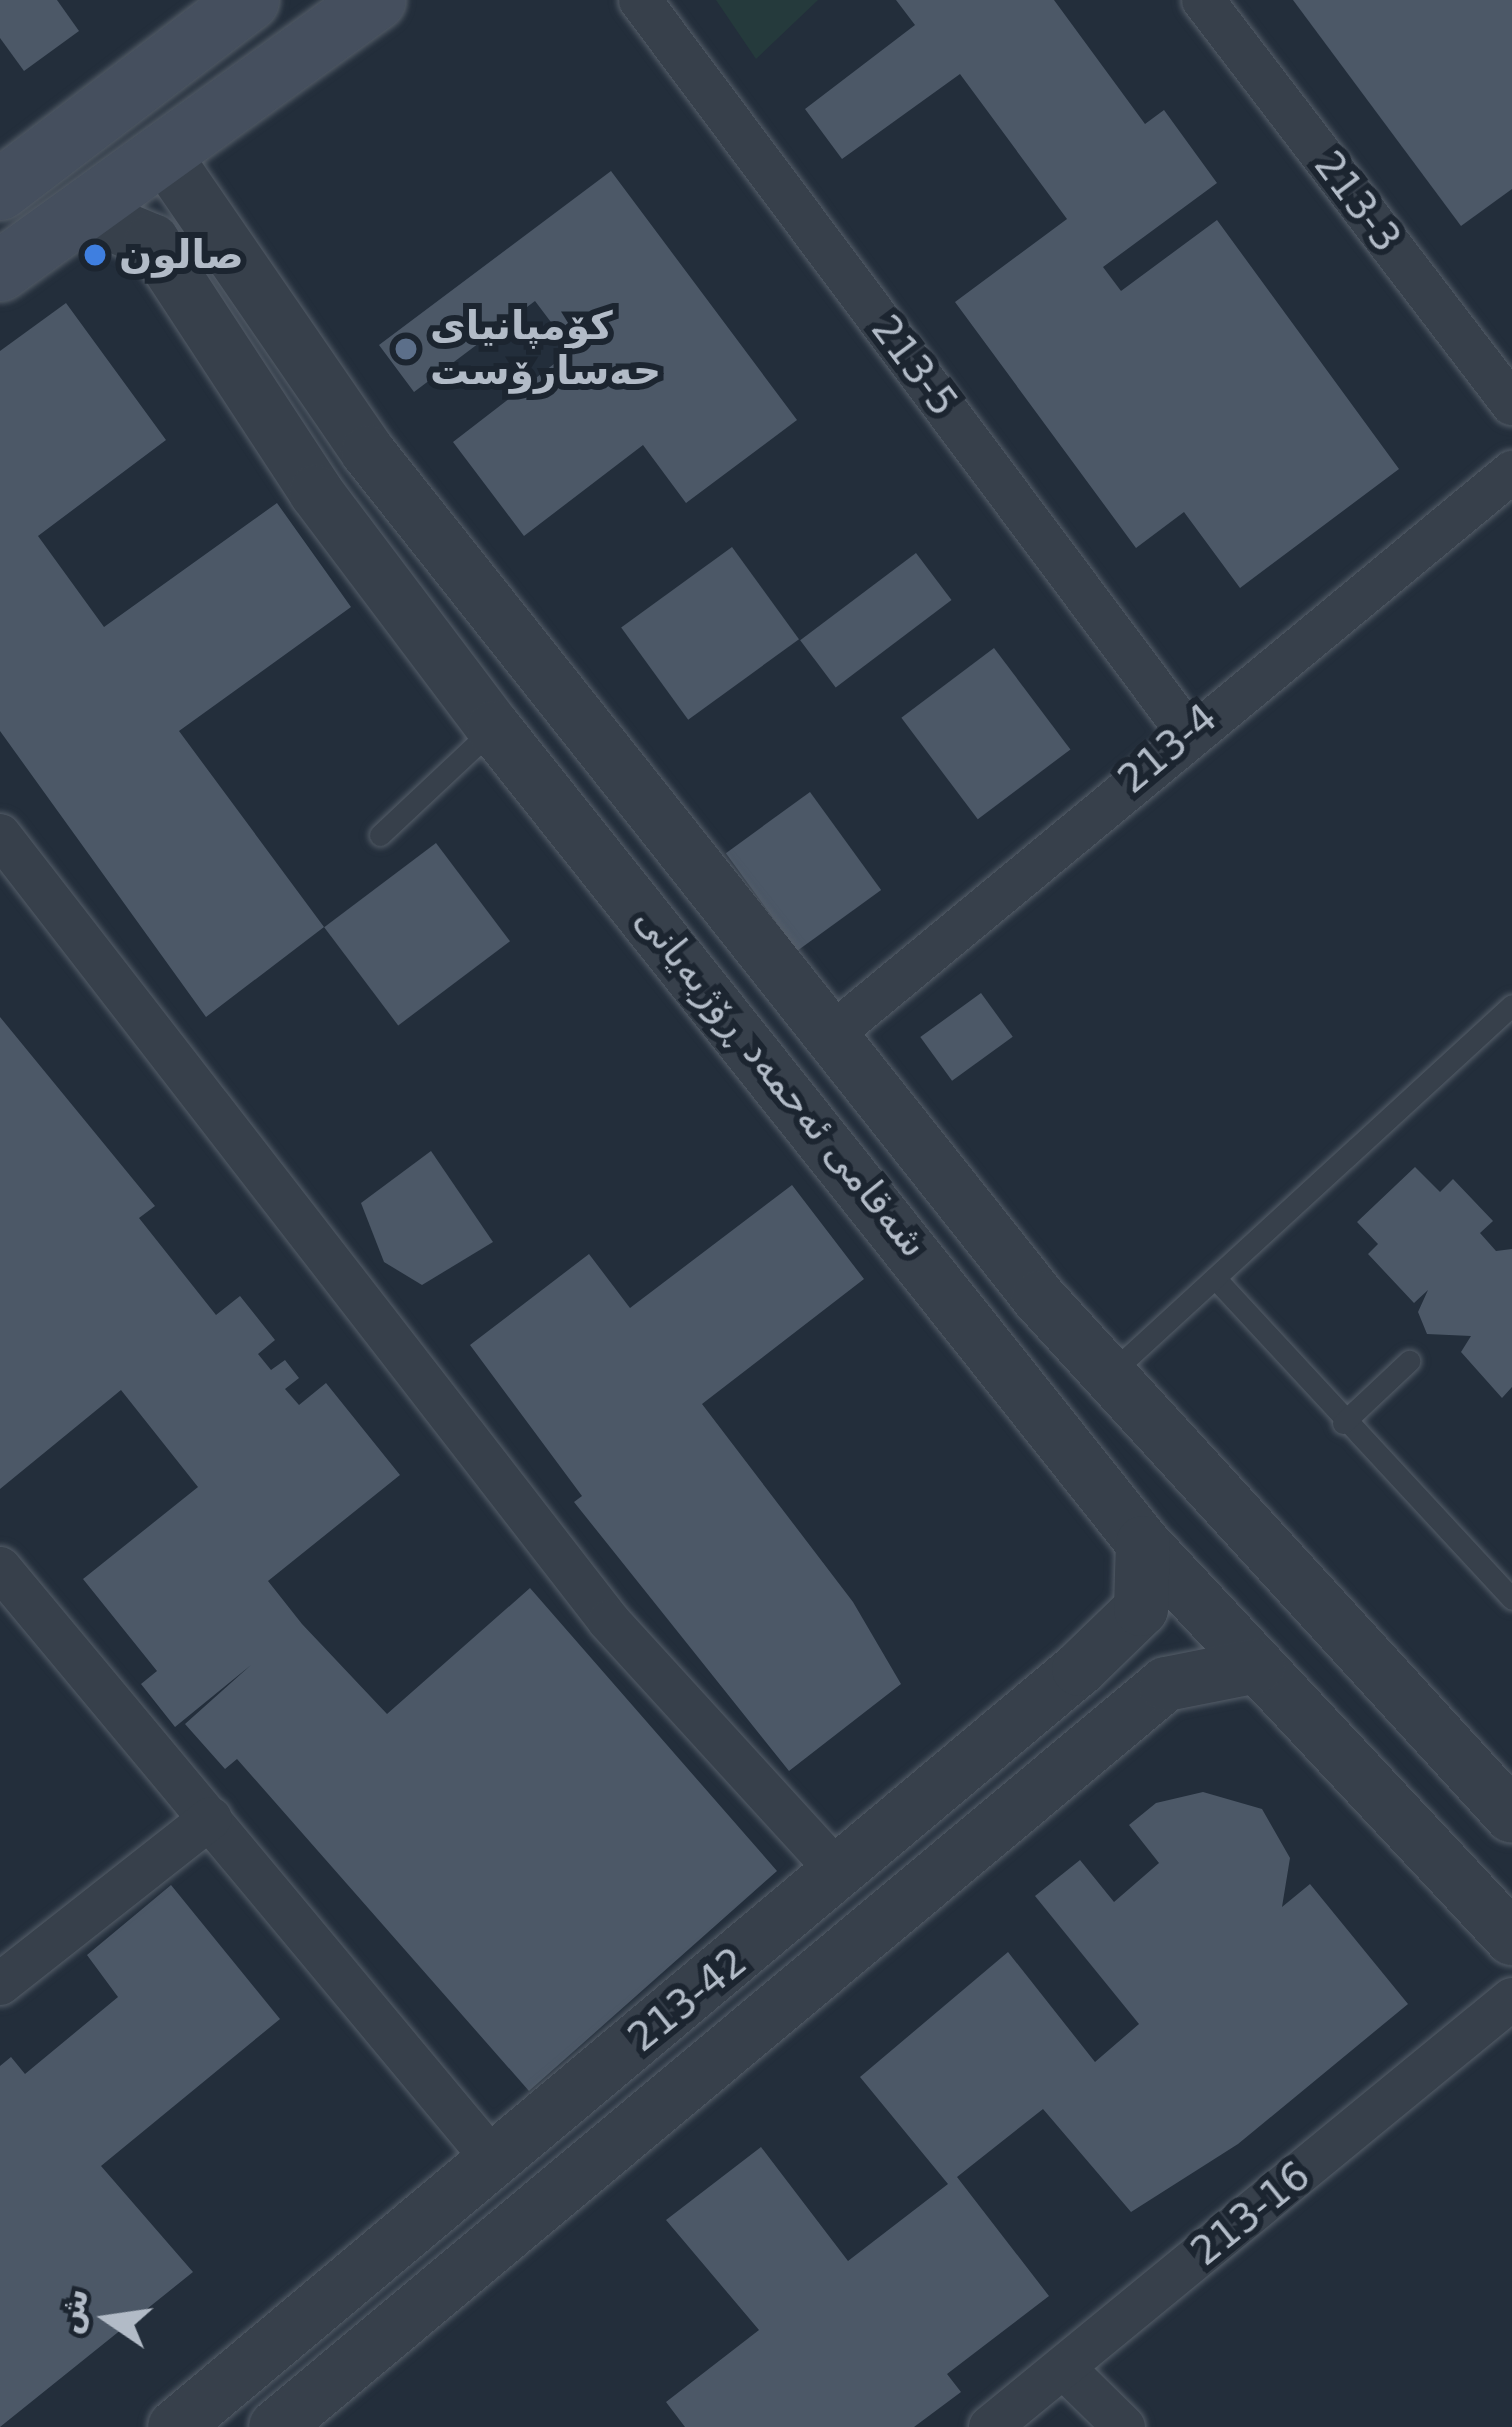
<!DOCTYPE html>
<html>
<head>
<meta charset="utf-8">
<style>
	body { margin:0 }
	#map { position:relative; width:1512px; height:2427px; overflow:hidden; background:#232e3b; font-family:"DejaVu Sans",Vazirmatn,sans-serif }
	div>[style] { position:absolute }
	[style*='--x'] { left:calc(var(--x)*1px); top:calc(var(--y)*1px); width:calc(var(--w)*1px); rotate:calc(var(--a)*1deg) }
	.green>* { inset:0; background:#253a3c }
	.building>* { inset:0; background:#4c5867; transform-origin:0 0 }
	.roads { filter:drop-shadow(0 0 3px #555e69) drop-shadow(0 0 3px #555e69) }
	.service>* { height:21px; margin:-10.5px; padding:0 10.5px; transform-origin:10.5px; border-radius:10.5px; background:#37404b }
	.minor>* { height:42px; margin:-21px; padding:0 21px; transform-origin:21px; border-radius:21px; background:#37404b }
	.tertiary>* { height:54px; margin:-27px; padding:0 27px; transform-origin:27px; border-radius:27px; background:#37404b }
	.secondary>* { height:60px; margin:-30px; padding:0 30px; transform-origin:30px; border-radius:30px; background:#454f5e }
	.dots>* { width:33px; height:33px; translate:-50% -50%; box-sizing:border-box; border:6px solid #1c2530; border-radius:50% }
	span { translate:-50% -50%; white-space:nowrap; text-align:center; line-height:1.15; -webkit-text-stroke:12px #1c2530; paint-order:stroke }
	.street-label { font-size:39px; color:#b2bbc7 }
	.poi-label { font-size:39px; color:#b2bbc7; font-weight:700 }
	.left { translate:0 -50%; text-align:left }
	.north { position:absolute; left:48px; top:2259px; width:120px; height:120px; -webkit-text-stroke:9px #1c2530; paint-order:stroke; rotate:283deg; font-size:33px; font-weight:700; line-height:48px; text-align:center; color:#b2bbc7 }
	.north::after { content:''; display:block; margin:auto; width:42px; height:54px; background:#b2bbc7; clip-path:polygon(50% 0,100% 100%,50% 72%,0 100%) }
</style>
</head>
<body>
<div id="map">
	<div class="green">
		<i style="clip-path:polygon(716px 0,818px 0,756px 59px)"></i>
	</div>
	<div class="building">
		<i style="clip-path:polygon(0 0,57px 0,79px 31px,24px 71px,0 38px)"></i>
		<i style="clip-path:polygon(896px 0,1054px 0,1145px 124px,1164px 110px,1217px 183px,1103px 267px,1121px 291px,1217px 220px,1399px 469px,1240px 588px,1184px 512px,1136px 548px,955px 302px,1067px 219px,960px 74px,842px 159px,805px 109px,915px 25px)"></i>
		<i style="clip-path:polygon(1293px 0,1512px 0,1512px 189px,1461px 226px)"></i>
		<i style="clip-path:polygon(611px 171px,797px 420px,686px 503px,643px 445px,524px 536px,453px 442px,572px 350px,535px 301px,414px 392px,379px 345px)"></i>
		<i style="clip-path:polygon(66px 303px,166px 440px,38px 536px,104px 627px,277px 503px,351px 607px,179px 731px,324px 927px,206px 1017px,0 731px,0 351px)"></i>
		<i style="left:732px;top:547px;width:114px;height:137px;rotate:54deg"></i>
		<i style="left:916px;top:553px;width:59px;height:145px;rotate:53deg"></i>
		<i style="left:994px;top:648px;width:127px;height:116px;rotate:53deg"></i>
		<i style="left:810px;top:792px;width:121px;height:104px;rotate:54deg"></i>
		<i style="left:436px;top:843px;width:123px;height:140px;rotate:53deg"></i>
		<i style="left:981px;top:993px;width:54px;height:75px;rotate:54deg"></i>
		<i style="clip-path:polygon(0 1017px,155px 1206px,139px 1218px,216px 1315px,240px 1296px,275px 1340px,258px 1354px,271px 1370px,285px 1360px,299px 1378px,285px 1389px,299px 1405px,326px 1383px,400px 1475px,268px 1581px,302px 1624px,387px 1714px,530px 1588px,777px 1871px,529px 2091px,237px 1759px,225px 1769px,185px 1724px,251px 1665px,175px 1727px,141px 1684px,157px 1671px,83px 1579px,198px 1487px,121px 1390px,0 1489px)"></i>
		<i style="clip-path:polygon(431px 1151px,493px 1242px,422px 1285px,384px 1262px,361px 1203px)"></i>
		<i style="clip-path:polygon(1415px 1167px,1440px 1192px,1453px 1179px,1493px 1221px,1480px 1233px,1496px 1251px,1512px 1249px,1512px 1387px,1502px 1398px,1461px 1352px,1471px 1336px,1427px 1334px,1418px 1312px,1428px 1290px,1414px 1303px,1368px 1254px,1378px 1244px,1357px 1222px)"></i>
		<i style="clip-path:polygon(792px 1185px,864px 1279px,702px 1404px,853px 1602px,901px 1684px,789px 1771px,574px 1502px,582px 1496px,470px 1345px,589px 1254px,630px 1308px)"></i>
		<i style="clip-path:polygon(1203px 1792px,1262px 1809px,1290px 1858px,1282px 1907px,1310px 1884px,1408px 2004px,1238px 2144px,1131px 2212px,1043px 2109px,957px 2177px,1049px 2296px,947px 2374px,961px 2392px,914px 2427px,685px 2427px,666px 2402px,759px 2330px,666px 2220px,761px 2147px,848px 2261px,948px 2184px,860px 2077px,1008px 1952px,1095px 2062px,1139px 2024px,1035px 1896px,1080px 1860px,1114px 1902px,1159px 1863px,1129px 1825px,1156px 1803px)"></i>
		<i style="clip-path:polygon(171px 1885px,280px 2019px,101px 2166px,193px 2272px,0 2427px,0 2066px,11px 2057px,25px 2074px,118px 1997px,87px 1955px)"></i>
	</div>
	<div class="roads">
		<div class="service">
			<i style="--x:380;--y:835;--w:156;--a:-43.2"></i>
			<i style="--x:1215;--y:1278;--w:437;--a:47.2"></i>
			<i style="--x:1111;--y:1373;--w:544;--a:-42.54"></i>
			<i style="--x:1343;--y:1423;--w:91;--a:-43.2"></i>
		</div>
		<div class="minor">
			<i style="--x:640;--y:0;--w:914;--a:53.23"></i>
			<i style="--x:1203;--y:0;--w:509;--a:52.59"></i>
			<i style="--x:0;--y:835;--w:994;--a:52.23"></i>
			<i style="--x:609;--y:1621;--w:344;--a:47.6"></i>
			<i style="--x:831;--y:1035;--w:884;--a:-39.58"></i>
			<i style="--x:0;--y:1568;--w:770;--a:50.21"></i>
			<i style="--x:0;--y:1984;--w:268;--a:-38.2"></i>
			<i style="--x:1064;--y:2368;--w:84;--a:44.5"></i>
			<i style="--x:990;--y:2427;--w:675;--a:-39.35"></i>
		</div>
		<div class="tertiary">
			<i style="--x:164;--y:155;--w:360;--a:55.5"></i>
			<i style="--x:368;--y:452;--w:1080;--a:51.58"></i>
			<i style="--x:1039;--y:1298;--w:701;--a:47.6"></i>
			<i style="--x:84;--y:213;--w:74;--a:22.4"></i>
			<i style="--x:152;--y:241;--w:300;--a:56.8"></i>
			<i style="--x:316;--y:492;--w:296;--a:53"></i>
			<i style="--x:494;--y:728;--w:1042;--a:51.47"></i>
			<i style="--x:1143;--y:1543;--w:541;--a:46.95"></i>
			<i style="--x:175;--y:2427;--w:1180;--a:-39.98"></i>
			<i style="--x:1079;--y:1669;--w:86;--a:-44.1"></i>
			<i style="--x:1141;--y:1609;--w:66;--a:-88.3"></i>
			<i style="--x:276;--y:2427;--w:1159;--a:-39.86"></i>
			<i style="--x:1166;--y:1684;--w:93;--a:-11.2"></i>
		</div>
		<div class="secondary">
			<i style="--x:0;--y:190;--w:313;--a:-37.3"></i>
			<i style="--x:0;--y:271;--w:463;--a:-35.8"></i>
		</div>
	</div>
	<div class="dots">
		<i style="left:95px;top:255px;background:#3f7fe0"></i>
		<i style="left:406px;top:349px;background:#5c6f8a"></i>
	</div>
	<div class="street-label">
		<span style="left:1357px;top:202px;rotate:53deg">213-3</span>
		<span style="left:914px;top:366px;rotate:53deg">213-5</span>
		<span style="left:1168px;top:749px;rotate:-40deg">213-4</span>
		<span style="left:781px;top:1082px;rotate:51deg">شەقامی ئەحمەد ڕۆژبەیانی</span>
		<span style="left:688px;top:2000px;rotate:-39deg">213-42</span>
		<span style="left:1251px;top:2214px;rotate:-39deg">213-16</span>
	</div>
	<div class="poi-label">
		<span class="left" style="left:119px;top:255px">صالون</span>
		<span class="left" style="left:430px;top:349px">کۆمپانیای<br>حەسارۆست</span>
	</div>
	<div class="north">ش</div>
</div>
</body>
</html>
